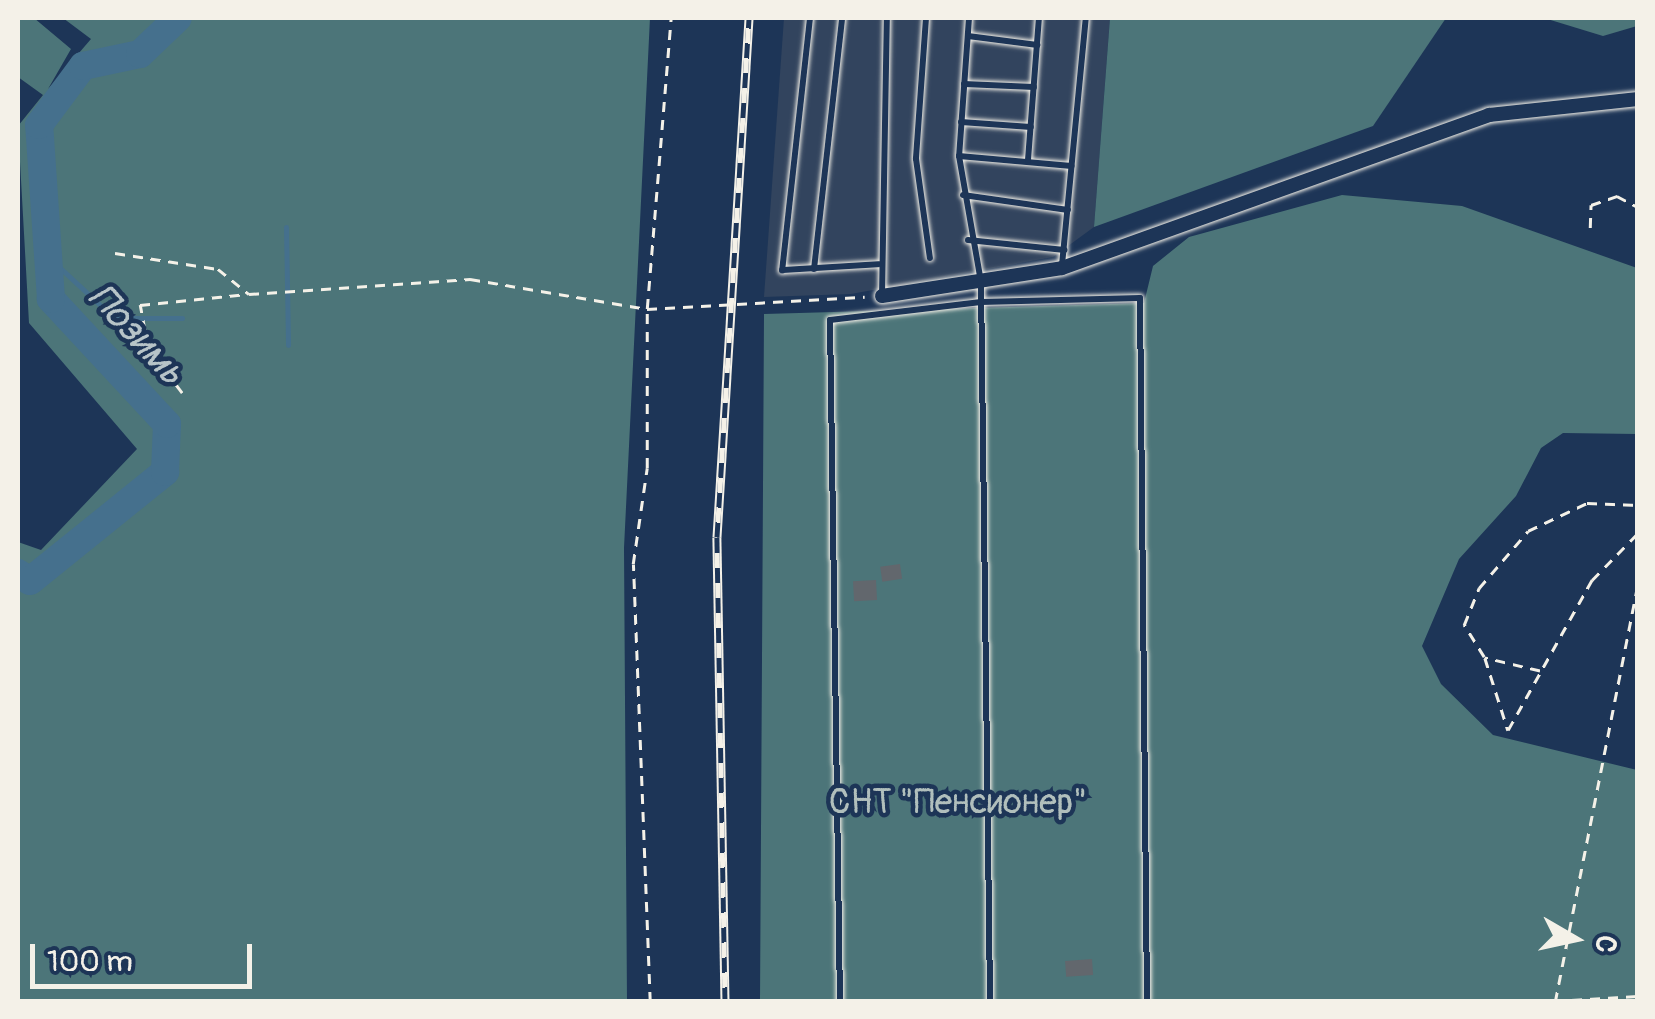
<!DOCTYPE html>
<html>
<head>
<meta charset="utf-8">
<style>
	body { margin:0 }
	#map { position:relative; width:1655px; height:1019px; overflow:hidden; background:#1d3557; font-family:Pangolin,sans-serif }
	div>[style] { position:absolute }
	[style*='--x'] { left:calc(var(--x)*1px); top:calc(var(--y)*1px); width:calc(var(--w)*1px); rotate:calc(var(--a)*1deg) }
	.built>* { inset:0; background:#32445e }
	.green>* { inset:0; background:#4c7579 }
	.stream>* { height:5px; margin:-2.5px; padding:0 2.5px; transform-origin:2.5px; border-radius:2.5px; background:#45708d }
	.river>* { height:28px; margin:-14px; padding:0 14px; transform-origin:14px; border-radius:14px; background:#45708d }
	.building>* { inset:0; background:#62676d; transform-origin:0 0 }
	.path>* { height:2.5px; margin-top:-1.25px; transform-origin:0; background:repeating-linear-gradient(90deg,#f4f1e8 0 10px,transparent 0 18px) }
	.roads { filter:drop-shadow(0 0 2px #f4f1e8) drop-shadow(0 0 2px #f4f1e8) }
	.lane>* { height:6px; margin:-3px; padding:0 3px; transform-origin:3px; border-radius:3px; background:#1d3557 }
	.street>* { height:14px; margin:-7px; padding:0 7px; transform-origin:7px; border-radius:7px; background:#1d3557 }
	.rail>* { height:9px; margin-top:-4.5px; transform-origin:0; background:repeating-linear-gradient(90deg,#1d3557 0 15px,#f4f1e8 0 30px); box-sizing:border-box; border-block:2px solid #f4f1e8 }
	span { translate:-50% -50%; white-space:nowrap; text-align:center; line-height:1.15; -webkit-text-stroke:9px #1d3557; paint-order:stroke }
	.park-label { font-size:35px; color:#b1bfbc }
	.water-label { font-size:38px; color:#b7c4c8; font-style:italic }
	.frame { position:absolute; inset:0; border:20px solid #f4f1e8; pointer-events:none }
	.north { position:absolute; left:1525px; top:889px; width:100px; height:100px; -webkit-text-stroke:8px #1d3557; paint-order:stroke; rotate:99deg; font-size:28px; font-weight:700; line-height:40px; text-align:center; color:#f4f1e8 }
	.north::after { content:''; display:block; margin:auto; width:35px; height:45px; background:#f4f1e8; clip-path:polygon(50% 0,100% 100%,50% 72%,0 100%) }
	.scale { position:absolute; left:30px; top:944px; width:222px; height:45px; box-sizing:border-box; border:5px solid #f4f1e8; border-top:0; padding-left:12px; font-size:30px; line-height:35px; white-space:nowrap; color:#f4f1e8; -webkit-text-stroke:8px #1d3557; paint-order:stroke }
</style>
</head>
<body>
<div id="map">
	<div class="built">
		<i style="clip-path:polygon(784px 18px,1110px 18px,1094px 227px,1053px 257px,851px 294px,764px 297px)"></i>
	</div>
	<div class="green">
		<i style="clip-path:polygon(18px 18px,34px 18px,71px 49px,48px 89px,91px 39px,63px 18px,650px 18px,624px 548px,627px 1001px,18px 1001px,18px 542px,41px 550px,137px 449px,29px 323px,18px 126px,43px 95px,18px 77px)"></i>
		<i style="clip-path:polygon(1110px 18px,1446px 18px,1373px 126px,1094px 227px)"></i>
		<i style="clip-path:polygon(1544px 18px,1637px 18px,1637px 26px,1603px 36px)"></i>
		<i style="clip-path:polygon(1342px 195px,1462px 206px,1637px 268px,1637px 434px,1563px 433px,1541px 448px,1516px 496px,1459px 559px,1422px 646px,1441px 684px,1493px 735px,1637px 770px,1637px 1001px,760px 1002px,764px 314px,1144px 303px,1153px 266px,1189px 237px)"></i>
	</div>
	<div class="stream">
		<i style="--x:286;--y:227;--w:118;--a:89"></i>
		<i style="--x:45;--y:254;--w:94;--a:42.8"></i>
		<i style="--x:114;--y:318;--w:68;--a:0"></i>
	</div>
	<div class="river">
		<i style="--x:18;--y:573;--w:14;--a:34"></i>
		<i style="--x:30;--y:581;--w:174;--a:-38.9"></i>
		<i style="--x:165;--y:472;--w:48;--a:-87.6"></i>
		<i style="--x:167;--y:424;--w:171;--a:-132.9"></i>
		<i style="--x:51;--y:299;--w:174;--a:-93.9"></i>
		<i style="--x:39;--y:125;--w:74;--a:-53.3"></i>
		<i style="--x:83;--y:66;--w:58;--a:-11.9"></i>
		<i style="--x:140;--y:54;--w:52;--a:-43.5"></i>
	</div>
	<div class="building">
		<i style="left:900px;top:564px;width:15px;height:20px;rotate:82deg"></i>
		<i style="left:876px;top:580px;width:20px;height:23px;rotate:87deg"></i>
		<i style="left:1092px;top:959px;width:16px;height:27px;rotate:86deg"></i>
	</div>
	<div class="path">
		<i style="--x:1590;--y:228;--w:23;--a:-88"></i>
		<i style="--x:1591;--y:205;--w:28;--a:-19"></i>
		<i style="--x:1617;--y:196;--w:24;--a:28"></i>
		<i style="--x:115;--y:253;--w:104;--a:8.8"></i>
		<i style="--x:218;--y:269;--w:40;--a:39"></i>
		<i style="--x:249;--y:294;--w:222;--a:-3.9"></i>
		<i style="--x:470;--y:279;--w:180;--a:9.6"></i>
		<i style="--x:647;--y:309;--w:218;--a:-3.2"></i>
		<i style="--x:182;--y:393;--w:56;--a:-127.1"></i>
		<i style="--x:148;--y:348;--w:44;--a:-100.5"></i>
		<i style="--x:140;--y:305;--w:108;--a:-5.9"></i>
		<i style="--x:1484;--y:657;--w:38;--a:-122"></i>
		<i style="--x:1464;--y:625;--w:40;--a:-68"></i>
		<i style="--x:1479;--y:588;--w:75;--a:-49.3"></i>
		<i style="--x:1528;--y:531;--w:65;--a:-25.4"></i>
		<i style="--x:1587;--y:503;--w:51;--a:2.2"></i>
		<i style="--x:1540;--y:671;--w:57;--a:-166.7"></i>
		<i style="--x:1485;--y:658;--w:76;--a:72.3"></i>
		<i style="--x:1508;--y:730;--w:172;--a:-60.8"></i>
		<i style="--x:1592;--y:580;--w:66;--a:-45.6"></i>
		<i style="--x:1554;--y:1001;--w:84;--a:-3.4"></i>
		<i style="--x:650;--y:1002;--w:438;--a:-92.2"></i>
		<i style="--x:633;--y:564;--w:97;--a:-81.7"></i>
		<i style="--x:647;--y:468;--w:159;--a:-90"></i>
		<i style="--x:647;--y:309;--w:292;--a:-85.3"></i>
		<i style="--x:1555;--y:1002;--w:429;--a:-78.8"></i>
	</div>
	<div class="roads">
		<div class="lane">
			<i style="--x:810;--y:18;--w:254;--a:96.3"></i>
			<i style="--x:782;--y:270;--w:97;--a:-3.5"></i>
			<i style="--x:926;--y:18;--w:141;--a:94.1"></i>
			<i style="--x:916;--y:159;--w:100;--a:82"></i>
			<i style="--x:969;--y:18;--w:138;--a:94.1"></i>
			<i style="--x:959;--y:156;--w:128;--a:80.1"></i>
			<i style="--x:981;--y:282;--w:720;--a:89.28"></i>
			<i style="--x:968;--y:36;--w:70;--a:7.4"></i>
			<i style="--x:964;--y:84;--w:70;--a:2.5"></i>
			<i style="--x:961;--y:122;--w:70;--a:4.1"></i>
			<i style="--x:959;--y:156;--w:113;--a:5.1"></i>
			<i style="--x:1028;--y:160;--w:142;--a:-85.6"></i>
			<i style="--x:963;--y:195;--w:106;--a:8.1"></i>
			<i style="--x:968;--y:240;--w:97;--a:5.9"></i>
			<i style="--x:1062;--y:265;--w:248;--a:-84.5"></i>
			<i style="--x:814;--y:269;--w:253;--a:-83.6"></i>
			<i style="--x:882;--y:296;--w:278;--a:-89"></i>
			<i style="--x:840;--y:1002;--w:682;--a:-90.84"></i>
			<i style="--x:830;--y:320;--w:152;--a:-6.8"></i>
			<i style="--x:981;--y:302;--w:159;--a:-1.4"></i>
			<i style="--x:1140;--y:298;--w:704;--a:89.43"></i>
		</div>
		<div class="street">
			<i style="--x:882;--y:296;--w:182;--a:-8.8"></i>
			<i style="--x:1062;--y:268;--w:454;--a:-19.7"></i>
			<i style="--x:1489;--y:115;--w:150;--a:-6.1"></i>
		</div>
	</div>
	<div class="rail">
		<i style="--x:725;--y:1002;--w:465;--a:-91"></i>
		<i style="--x:717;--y:537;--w:520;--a:-86.47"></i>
	</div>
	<div class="park-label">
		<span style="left:958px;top:802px">СНТ "Пенсионер"</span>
	</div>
	<div class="water-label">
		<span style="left:136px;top:335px;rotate:47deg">Позимь</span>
	</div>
	<div class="frame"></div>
	<div class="north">С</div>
	<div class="scale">100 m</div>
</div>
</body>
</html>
